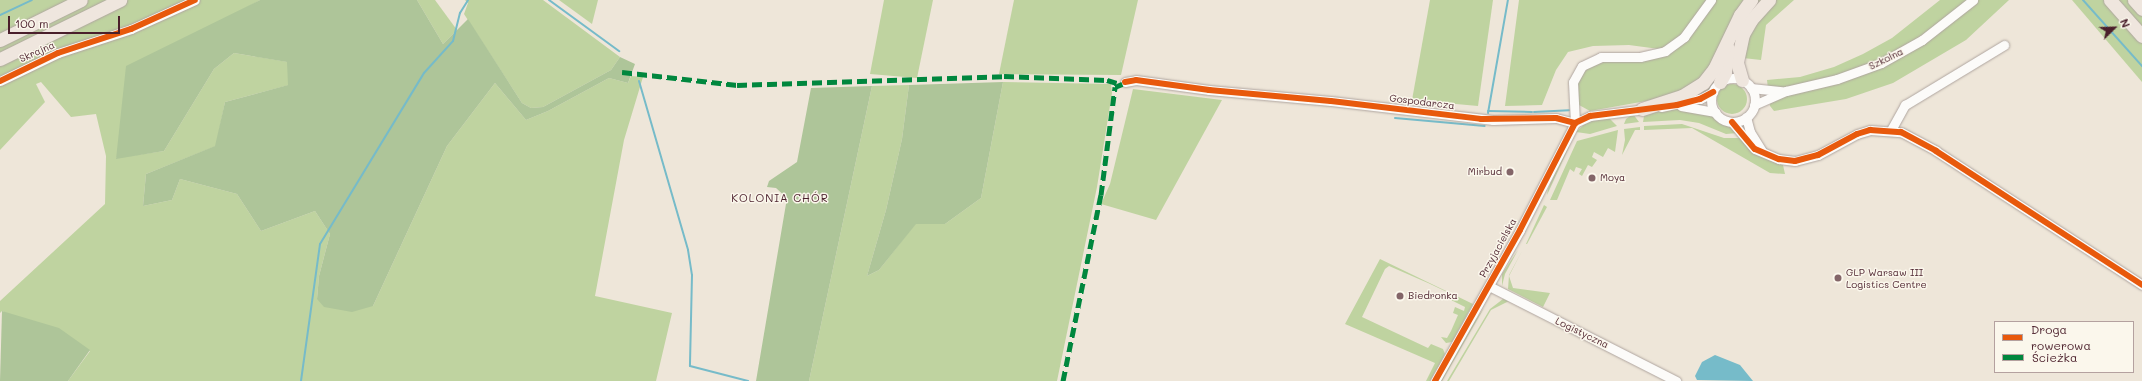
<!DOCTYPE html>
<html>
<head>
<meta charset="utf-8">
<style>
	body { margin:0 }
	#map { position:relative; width:2142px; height:381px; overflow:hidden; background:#eee6d9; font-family:Mali,sans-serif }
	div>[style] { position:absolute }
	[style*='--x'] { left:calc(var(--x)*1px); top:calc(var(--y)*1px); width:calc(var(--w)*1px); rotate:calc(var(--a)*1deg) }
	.green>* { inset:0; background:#bfd3a0 }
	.round { border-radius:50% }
	.forest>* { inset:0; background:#aec599 }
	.water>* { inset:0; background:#76bbc9 }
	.stream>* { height:2px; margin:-1px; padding:0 1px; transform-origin:1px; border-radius:1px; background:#76bbc9 }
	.roads { filter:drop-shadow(0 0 1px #afa59f) drop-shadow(0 0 1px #afa59f) }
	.minor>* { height:9px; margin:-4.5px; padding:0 4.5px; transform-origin:4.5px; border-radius:4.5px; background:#fcfbf9 }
	.minor>.ring { margin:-4.5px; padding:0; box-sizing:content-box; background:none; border:9px solid #fcfbf9; border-radius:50% }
	.highway>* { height:13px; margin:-6.5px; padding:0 6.5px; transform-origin:6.5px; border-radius:6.5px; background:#efe6de }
	.quiet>* { height:5px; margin-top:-2.5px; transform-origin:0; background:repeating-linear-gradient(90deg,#00873e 0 10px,transparent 0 15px) }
	.cycleway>* { height:6px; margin:-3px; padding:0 3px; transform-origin:3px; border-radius:3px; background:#e8590c }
	.dots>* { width:11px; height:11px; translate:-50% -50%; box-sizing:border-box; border:2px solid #fbf7ec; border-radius:50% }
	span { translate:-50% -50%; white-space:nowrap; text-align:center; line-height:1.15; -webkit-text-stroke:3px #fbf7ec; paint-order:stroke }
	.street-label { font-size:10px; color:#4a1f2b }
	.poi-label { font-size:10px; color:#4a1f2b }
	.right { translate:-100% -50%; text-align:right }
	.left { translate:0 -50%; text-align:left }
	.neighbourhood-label { font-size:11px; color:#4a1f2b; letter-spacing:1px }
	.legend { position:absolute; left:1994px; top:321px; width:140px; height:52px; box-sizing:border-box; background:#fbf7ec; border:1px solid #b4a19f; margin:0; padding:5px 7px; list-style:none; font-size:12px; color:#4a1f2b }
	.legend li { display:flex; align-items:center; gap:8px; height:20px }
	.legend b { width:20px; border:1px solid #b4a19f }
	.north { position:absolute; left:2094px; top:8px; width:40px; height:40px; -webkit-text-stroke:3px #fbf7ec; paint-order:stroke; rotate:67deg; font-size:11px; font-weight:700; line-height:16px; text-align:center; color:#4a1f2b }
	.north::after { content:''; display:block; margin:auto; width:14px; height:18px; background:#4a1f2b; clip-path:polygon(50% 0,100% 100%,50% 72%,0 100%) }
	.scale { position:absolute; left:8px; top:16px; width:112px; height:18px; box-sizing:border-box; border:2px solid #4a1f2b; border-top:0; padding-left:5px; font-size:12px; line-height:14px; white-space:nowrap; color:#4a1f2b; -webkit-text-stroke:3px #fbf7ec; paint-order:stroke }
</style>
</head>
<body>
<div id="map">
	<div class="green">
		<i style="clip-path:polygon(0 0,260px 0,246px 8px,116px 158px,164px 151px,214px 69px,234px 53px,288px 62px,289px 85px,225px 102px,216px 146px,146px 174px,143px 206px,172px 200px,180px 179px,237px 194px,261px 231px,315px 211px,330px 234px,319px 276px,317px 299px,373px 306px,447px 146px,495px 83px,526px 120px,548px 111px,609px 78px,628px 83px,631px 76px,643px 77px,624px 140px,595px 296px,672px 313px,656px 381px,68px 381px,90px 351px,2px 311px,0 313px,0 301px,105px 204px,106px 156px,96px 114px,71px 117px,41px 82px,36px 84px,45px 102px,0 150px)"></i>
		<i style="clip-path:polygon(417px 0,435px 0,457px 30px,443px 44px)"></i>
		<i style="clip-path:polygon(465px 0,543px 0,620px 57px,611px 70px,543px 107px,531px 108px,522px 103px,464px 14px,468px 3px)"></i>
		<i style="clip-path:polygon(559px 0,598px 0,592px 24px)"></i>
		<i style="clip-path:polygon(884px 0,933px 0,917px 78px,870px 74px)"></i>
		<i style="clip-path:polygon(1014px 0,1138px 0,1121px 75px,999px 74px)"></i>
		<i style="clip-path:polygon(1430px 0,1493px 0,1478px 106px,1412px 100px)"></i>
		<i style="clip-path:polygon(1519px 0,1794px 0,1766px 25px,1761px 60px,1725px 56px,1715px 81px,1709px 90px,1695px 98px,1696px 84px,1663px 98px,1590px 111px,1579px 105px,1577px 87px,1581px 75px,1589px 67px,1603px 62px,1648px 60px,1674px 51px,1629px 45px,1593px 46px,1568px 52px,1556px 70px,1542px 105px,1505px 106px)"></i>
		<i style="clip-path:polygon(1940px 0,2009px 0,1966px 40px,1893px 83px,1846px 99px,1774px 111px,1770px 106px,1767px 80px,1800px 77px,1834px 67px,1863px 54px,1892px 38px)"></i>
		<i style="clip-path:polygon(2072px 0,2142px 0,2142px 82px)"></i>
		<i style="clip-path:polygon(1003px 82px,1111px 84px,1112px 93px,1097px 187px,1057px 381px,809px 381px,872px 86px,909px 85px,902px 139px,886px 210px,867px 276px,879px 270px,916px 223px,945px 224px,981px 198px)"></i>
		<i class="round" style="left:1717px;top:84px;width:30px;height:30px"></i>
		<i style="clip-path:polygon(1133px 89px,1222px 100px,1156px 220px,1101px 204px,1110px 184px)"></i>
		<i style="clip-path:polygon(1680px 109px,1710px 113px,1738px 133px,1726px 134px,1699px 123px,1680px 120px,1643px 122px,1644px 116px,1648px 113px)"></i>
		<i style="clip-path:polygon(1633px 114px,1639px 122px,1624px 124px,1626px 119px)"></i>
		<i style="clip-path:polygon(1609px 118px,1617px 126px,1590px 134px,1576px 132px,1588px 121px)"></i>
		<i style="clip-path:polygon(1682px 124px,1724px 138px,1742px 138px,1772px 161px,1783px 165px,1785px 174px,1770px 173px,1692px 128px,1644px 130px,1644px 126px)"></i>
		<i style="clip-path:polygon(1640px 127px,1640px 130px,1635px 130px,1622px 155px,1625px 140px,1624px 129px)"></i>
		<i style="clip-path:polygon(1618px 130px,1615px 152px,1608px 148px,1603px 157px,1594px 152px,1592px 157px,1597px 160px,1592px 167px,1588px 165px,1582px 176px,1579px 174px,1582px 169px,1576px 167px,1574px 172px,1570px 169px,1557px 200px,1550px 200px,1577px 141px)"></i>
		<i style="clip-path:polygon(1567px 146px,1569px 147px,1547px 195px,1548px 189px)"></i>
		<i style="clip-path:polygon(1544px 205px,1547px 207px,1527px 244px,1526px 244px)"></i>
		<i style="clip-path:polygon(1518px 250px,1505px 274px,1502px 286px,1502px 274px)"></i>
		<i style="clip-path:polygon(1522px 251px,1509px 276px,1513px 288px,1550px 293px,1543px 307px,1508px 289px,1509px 275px)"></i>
		<i style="clip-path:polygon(1380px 259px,1473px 304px,1452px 342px,1446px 343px,1441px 337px,1447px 338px,1451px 331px,1458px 315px,1453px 313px,1455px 307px,1464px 311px,1465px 307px,1451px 300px,1447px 292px,1428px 283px,1389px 266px,1385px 269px,1362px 317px,1428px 348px,1431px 344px,1443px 349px,1445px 354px,1430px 381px,1426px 381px,1435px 363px,1345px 324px)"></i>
		<i style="clip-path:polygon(1503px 299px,1509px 301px,1491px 310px,1449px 381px,1447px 381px,1490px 309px)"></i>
		<i style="clip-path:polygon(1484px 308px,1442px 381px,1440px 381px,1468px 331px)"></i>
	</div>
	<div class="forest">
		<i style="clip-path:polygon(260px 0,417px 0,443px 44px,468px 19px,522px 103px,531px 108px,543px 107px,611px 70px,620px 57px,635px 64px,628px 83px,609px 78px,548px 111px,526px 120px,495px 83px,447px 146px,373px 306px,352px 312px,324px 307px,317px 299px,319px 276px,330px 234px,315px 211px,261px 231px,237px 194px,180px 179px,172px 200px,143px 206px,146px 174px,215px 146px,225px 102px,288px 85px,287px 62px,234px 53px,214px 69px,164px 151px,116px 159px,126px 66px)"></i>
		<i style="clip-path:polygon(1003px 82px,981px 198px,945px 224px,916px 224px,879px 270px,867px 276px,886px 210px,902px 139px,909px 85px)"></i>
		<i style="clip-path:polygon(872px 86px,809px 381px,756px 381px,787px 198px,776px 188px,767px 187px,769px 181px,797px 162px,811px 88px)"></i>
		<i style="clip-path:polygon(2px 311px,59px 328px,90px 350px,68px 381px,0 381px)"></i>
	</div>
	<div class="water">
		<i style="clip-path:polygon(1715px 355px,1740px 365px,1753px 381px,1697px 380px,1695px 376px,1702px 362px)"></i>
	</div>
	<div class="stream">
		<i style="--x:549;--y:0;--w:87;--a:36.1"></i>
		<i style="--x:2083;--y:0;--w:89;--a:48.2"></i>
		<i style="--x:0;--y:15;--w:35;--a:-25"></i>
		<i style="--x:639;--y:81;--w:176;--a:73.8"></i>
		<i style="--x:688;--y:250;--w:25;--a:81"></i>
		<i style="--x:692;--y:275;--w:91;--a:91.3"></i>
		<i style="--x:690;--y:366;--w:60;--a:14.5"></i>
		<i style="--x:1488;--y:111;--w:44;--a:1.3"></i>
		<i style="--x:1534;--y:112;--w:35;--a:-3"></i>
		<i style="--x:1488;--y:113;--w:115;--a:-80"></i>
		<i style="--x:1395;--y:118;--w:90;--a:5.1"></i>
		<i style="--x:301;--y:381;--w:138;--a:-82.1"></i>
		<i style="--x:320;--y:244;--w:200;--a:-58.7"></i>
		<i style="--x:424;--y:73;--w:43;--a:-47.8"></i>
		<i style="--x:453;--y:41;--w:29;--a:-76"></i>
		<i style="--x:460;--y:13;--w:15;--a:-58"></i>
	</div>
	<div class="roads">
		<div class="minor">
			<i class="ring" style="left:1711px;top:78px;width:35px;height:35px"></i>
			<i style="--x:0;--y:81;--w:64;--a:-25.8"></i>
			<i style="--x:58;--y:53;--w:77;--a:-18.2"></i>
			<i style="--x:131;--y:29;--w:70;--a:-24.4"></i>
			<i style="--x:1125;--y:82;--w:11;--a:-10"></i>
			<i style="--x:1136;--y:80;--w:74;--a:7.8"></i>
			<i style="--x:1209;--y:90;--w:122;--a:5.2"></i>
			<i style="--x:1331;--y:101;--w:163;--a:6.7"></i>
			<i style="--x:1493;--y:120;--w:63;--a:-1.8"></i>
			<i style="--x:1556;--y:118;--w:20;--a:15"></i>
			<i style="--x:1575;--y:123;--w:17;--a:-25"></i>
			<i style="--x:1590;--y:116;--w:56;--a:-7.1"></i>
			<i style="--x:1751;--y:88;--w:31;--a:6"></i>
			<i style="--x:1754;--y:105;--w:35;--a:-24"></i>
			<i style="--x:1786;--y:91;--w:52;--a:-13.2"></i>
			<i style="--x:1837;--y:79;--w:47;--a:-20"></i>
			<i style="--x:1881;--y:63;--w:47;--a:-29.3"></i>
			<i style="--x:1922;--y:40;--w:65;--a:-38.1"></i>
			<i style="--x:1681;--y:106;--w:35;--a:10"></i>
			<i style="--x:1661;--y:107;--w:40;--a:-12"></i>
			<i style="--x:1700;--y:99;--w:15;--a:-28"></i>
			<i style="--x:1746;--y:117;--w:16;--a:75"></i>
			<i style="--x:1750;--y:132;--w:22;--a:58"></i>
			<i style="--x:1732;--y:122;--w:35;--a:50"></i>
			<i style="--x:1755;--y:149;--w:26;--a:23"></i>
			<i style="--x:1779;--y:159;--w:16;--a:7"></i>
			<i style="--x:1795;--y:161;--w:24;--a:-15"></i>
			<i style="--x:1818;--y:155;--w:44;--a:-28.3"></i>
			<i style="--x:1857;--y:134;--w:14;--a:-17"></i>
			<i style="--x:1870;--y:130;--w:31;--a:4"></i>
			<i style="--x:1901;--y:132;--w:40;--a:28"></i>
			<i style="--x:1936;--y:151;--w:246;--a:33"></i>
			<i style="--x:1575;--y:123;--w:41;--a:-92.8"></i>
			<i style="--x:1573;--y:82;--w:18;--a:-61"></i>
			<i style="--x:1582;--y:66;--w:21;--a:-25"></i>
			<i style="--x:1601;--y:57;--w:39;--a:0"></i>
			<i style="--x:1640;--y:57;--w:26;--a:-13"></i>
			<i style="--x:1665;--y:51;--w:24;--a:-36"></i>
			<i style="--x:1684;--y:37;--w:46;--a:-53.9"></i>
			<i style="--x:1891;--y:130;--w:29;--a:-61"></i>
			<i style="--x:1905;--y:105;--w:116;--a:-31.2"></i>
			<i style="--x:1489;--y:286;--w:210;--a:26.9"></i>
			<i style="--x:1435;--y:381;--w:173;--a:-60.6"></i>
			<i style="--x:1520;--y:230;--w:120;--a:-62.8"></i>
		</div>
		<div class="highway">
			<i style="--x:2110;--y:0;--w:48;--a:48.4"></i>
			<i style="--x:2134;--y:0;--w:12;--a:48"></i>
			<i style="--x:0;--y:40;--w:90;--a:-26.3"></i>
			<i style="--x:0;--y:59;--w:134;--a:-26.2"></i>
			<i style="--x:1742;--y:80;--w:19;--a:-106"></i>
			<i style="--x:1737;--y:62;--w:29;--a:-78"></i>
			<i style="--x:1743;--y:34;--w:16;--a:-60"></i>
			<i style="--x:1751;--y:20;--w:27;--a:-48"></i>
			<i style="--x:1720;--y:82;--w:11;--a:-63"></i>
			<i style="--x:1725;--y:72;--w:24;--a:-83"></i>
			<i style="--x:1642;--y:109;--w:42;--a:-18"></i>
			<i style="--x:1682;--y:96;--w:25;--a:-32"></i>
			<i style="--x:1703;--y:83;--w:18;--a:-52"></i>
			<i style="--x:1714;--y:69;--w:60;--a:-64.3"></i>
			<i style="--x:1740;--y:15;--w:19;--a:-54"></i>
		</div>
	</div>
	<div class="quiet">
		<i style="--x:622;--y:72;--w:116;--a:6.4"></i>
		<i style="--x:737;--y:85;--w:267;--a:-1.9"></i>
		<i style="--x:1004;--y:76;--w:103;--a:2.2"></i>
		<i style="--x:1107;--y:80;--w:10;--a:17"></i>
		<i style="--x:1063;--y:381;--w:190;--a:-78.5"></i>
		<i style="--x:1101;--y:195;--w:109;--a:-82.6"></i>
		<i style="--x:1115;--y:87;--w:8;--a:-23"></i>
	</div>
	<div class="cycleway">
		<i style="--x:0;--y:81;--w:64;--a:-25.8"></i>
		<i style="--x:58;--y:53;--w:77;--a:-18.2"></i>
		<i style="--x:131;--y:29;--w:70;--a:-24.4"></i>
		<i style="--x:1125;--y:82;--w:11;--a:-10"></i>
		<i style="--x:1136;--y:80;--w:74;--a:7.8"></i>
		<i style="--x:1209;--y:90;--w:122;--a:5.2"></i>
		<i style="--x:1331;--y:101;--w:151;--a:6.8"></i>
		<i style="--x:1481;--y:119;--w:75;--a:-0.8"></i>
		<i style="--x:1556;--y:118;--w:20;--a:15"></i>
		<i style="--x:1575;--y:123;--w:17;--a:-25"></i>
		<i style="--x:1590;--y:116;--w:88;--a:-7.2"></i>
		<i style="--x:1677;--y:105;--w:24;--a:-15"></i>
		<i style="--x:1700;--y:99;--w:15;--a:-28"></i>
		<i style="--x:1732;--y:122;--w:35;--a:50"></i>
		<i style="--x:1755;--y:149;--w:26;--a:23"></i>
		<i style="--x:1779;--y:159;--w:16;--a:7"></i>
		<i style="--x:1795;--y:161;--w:24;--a:-15"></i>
		<i style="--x:1818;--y:155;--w:44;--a:-28.3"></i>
		<i style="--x:1857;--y:134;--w:14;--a:-17"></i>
		<i style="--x:1870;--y:130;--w:31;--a:4"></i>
		<i style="--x:1901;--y:132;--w:40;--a:28"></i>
		<i style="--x:1936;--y:151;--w:246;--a:33"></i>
		<i style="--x:1435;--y:381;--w:173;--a:-60.6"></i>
		<i style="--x:1520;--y:230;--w:120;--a:-62.8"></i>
	</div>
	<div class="dots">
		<i style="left:1510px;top:172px;background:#836568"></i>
		<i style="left:1592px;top:178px;background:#836568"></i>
		<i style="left:1838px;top:278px;background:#836568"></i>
		<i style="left:1400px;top:296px;background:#836568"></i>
	</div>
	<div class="street-label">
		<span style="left:37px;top:52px;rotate:-24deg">Skrajna</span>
		<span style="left:1886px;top:59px;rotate:-26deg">Szkolna</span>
		<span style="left:1422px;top:102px;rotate:7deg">Gospodarcza</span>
		<span style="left:1498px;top:248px;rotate:-61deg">Przyjacielska</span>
		<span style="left:1582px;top:333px;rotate:26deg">Logistyczna</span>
	</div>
	<div class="poi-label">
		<span class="right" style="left:1502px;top:172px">Mirbud</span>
		<span class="left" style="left:1600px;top:178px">Moya</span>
		<span class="left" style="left:1846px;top:278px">GLP Warsaw III<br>Logistics Centre</span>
		<span class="left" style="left:1408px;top:296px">Biedronka</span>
	</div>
	<div class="neighbourhood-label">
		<span style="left:780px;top:198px">KOLONIA CHÓR</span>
	</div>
	<ul class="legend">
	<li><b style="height:5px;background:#e8590c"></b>Droga rowerowa</li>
	<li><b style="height:5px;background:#00873e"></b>Ścieżka</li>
	</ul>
	<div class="north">N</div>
	<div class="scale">100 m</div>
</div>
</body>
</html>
